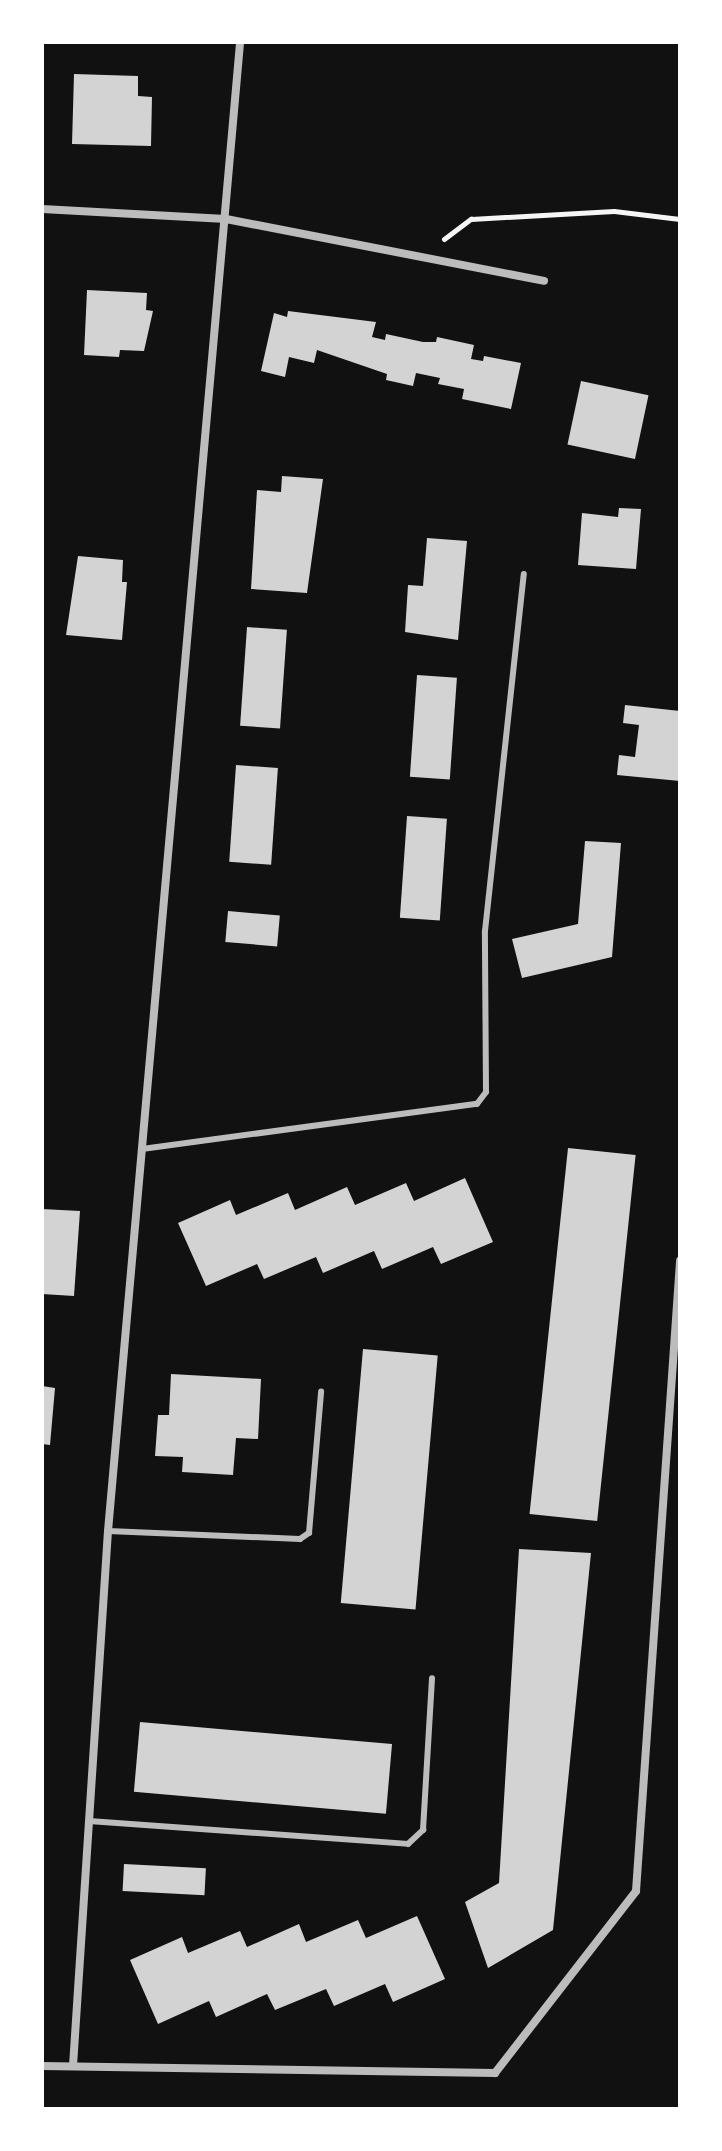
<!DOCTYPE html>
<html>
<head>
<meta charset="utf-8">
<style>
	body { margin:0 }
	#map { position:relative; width:722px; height:2151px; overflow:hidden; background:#111; font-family:"Fira Sans",sans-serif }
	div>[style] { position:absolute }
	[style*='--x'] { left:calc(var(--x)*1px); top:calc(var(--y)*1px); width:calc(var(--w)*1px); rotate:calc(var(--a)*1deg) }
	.building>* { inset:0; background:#d3d3d3; transform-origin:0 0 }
	.path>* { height:5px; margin:-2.5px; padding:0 2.5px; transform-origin:2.5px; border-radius:2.5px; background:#f5f5f5 }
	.service>* { height:6px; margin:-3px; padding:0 3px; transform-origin:3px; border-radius:3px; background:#bcbcbc }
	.minor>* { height:8px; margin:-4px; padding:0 4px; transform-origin:4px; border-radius:4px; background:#bcbcbc }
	span { translate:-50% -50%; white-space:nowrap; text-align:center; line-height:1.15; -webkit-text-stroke:8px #fff; paint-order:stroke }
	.frame { position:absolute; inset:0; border:44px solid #fff; pointer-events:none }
</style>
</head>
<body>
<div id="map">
	<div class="building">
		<i style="clip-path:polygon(74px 74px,138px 76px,138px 96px,152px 97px,151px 146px,72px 144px)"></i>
		<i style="clip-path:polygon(87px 290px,147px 293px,146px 310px,153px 311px,144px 351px,120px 350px,119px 357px,84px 355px)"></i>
		<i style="clip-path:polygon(288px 311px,376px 322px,372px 337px,385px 340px,386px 334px,423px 342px,436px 342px,437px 337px,474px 345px,471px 359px,483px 361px,484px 356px,521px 363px,511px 409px,462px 399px,464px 389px,438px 384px,440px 378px,416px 373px,413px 386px,386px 380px,387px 374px,317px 350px,314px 363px,289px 357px,285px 377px,261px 371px,274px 313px,287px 317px)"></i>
		<i style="left:581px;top:381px;width:69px;height:65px;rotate:12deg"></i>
		<i style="clip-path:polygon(282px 476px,323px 479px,307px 593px,251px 589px,257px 490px,281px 492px)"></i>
		<i style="clip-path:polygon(619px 508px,641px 509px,636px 569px,578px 565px,582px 513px,618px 517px)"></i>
		<i style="clip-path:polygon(427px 538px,467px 541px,458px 640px,405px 632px,408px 585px,423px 586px)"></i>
		<i style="clip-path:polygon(78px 556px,123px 560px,122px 582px,127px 582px,122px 640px,66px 635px)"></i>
		<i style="left:247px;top:627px;width:40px;height:99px;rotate:4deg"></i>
		<i style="left:417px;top:675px;width:40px;height:102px;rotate:4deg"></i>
		<i style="clip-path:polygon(625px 705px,680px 711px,680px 781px,617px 775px,619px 755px,635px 757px,639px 725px,623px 723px)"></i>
		<i style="left:236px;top:765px;width:42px;height:97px;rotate:4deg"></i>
		<i style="left:407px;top:816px;width:40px;height:102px;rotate:4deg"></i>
		<i style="clip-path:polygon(585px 841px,621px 843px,612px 957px,522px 978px,512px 939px,578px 924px)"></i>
		<i style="left:228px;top:911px;width:52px;height:31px;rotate:5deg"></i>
		<i style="left:568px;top:1148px;width:68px;height:368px;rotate:6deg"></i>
		<i style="clip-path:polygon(465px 1178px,493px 1242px,441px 1264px,433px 1247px,382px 1269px,374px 1251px,323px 1273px,316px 1257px,264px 1279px,257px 1264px,206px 1286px,178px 1223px,230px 1200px,236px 1215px,288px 1193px,295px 1210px,347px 1187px,355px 1205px,406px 1183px,414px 1201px)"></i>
		<i style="clip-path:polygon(42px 1209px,80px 1211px,74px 1296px,42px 1294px)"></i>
		<i style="left:363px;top:1349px;width:75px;height:255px;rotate:5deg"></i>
		<i style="clip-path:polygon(171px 1374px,261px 1379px,258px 1439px,236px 1438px,233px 1475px,182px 1472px,183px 1457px,155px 1456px,158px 1415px,169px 1415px)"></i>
		<i style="clip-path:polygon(42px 1386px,55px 1388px,50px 1445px,42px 1444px)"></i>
		<i style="clip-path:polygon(519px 1549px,591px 1553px,553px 1930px,488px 1968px,465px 1902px,499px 1883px)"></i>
		<i style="left:140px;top:1722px;width:253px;height:70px;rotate:5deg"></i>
		<i style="left:124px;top:1864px;width:82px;height:27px;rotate:3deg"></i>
		<i style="clip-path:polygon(417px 1916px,445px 1979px,393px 2002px,385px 1984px,334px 2006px,326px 1989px,275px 2010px,267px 1994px,216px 2017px,209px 2001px,158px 2024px,130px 1960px,182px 1937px,188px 1953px,240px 1931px,247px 1947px,299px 1924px,306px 1942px,358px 1920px,366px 1938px)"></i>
	</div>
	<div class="path">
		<i style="--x:444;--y:239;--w:34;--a:-37"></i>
		<i style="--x:471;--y:219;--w:143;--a:-3.2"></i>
		<i style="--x:614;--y:211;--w:66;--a:6.9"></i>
	</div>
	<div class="service">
		<i style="--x:142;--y:1149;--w:338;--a:-7.7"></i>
		<i style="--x:477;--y:1104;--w:15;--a:-53"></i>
		<i style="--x:486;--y:1092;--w:161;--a:-90.4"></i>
		<i style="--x:485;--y:931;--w:359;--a:-83.8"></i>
		<i style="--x:108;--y:1531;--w:192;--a:2.4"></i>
		<i style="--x:300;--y:1539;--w:11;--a:-34"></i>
		<i style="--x:309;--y:1533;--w:142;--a:-85.1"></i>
		<i style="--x:89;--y:1821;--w:320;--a:4.1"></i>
		<i style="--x:408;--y:1844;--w:21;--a:-43"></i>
		<i style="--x:423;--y:1830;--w:152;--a:-86.6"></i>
	</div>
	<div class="minor">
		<i style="--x:42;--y:209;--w:184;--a:3.1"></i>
		<i style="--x:226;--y:219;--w:324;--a:11"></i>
		<i style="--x:42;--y:2066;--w:453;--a:0.9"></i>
		<i style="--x:495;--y:2073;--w:230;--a:-52.2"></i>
		<i style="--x:636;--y:1891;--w:632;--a:-86"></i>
		<i style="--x:73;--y:2066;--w:536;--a:-86.26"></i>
		<i style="--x:108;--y:1531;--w:1495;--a:-84.93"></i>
	</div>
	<div class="frame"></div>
</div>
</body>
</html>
